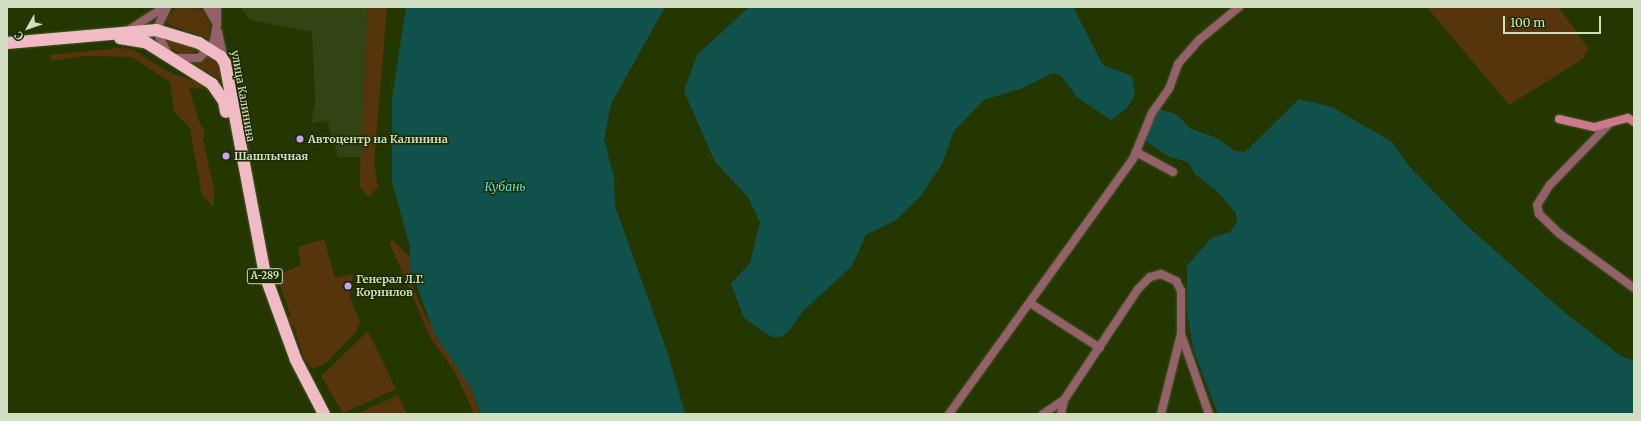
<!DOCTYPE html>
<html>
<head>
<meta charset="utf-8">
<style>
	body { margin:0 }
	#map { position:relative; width:1641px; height:421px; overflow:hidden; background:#253700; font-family:Merriweather,serif }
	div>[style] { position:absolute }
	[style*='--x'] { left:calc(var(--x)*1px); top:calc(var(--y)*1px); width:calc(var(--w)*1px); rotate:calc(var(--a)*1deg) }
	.built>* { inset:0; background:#324314 }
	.green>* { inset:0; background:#56350c }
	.water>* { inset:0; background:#11514b }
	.roads { filter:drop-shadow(0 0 1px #445523) drop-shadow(0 0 1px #445523) }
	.street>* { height:8px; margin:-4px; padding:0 4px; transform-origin:4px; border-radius:4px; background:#94606a }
	.secondary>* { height:8px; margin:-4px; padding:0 4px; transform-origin:4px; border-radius:4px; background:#cc798b }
	.highway>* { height:12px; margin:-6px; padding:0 6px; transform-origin:6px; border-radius:6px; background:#f0bbc4 }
	.dots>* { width:11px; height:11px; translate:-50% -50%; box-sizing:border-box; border:2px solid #1d2b02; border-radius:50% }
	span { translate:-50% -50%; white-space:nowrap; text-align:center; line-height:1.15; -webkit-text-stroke:3px #1d2b02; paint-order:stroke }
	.shield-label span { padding:1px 3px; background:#1d2b02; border:1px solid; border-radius:3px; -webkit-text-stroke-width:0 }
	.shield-label { font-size:10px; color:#d1dec1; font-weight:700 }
	.street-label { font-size:11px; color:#d1dec1 }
	.poi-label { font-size:11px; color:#d1dec1; font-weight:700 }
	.left { translate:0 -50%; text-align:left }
	.water-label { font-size:12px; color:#61dcd0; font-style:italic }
	.frame { position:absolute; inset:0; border:8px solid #d1dec1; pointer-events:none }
	.north { position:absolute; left:8px; top:8px; width:40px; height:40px; -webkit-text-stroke:3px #1d2b02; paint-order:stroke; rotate:230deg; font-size:11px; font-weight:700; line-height:16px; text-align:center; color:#d1dec1 }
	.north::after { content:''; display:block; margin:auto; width:14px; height:18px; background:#d1dec1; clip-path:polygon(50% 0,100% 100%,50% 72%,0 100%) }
	.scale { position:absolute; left:1503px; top:16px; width:98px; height:18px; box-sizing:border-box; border:2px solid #d1dec1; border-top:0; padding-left:5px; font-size:12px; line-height:14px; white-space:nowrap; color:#d1dec1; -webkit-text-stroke:3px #1d2b02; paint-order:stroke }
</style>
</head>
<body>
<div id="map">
	<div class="built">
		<i style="clip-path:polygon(240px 7px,368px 7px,364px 157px,338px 157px,327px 120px,311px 124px,315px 101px,312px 32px,250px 20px)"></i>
	</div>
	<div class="green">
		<i style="clip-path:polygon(176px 7px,196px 7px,203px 12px,210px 24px,209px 39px,163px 22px)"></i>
		<i style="clip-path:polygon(368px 7px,387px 7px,374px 163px,378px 187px,368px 197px,360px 186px,360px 167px)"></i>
		<i style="clip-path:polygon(1427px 7px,1559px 7px,1588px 49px,1583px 59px,1509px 105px)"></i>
		<i style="clip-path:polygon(172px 35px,200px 50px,184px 54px,173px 50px,163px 39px)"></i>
		<i style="clip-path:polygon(118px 48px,132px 49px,169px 72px,201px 84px,203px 89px,189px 88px,200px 124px,205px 131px,203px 141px,214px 188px,214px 207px,202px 196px,190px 128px,174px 112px,170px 82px,132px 57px,86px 56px,51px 61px,50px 55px)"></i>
		<i style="clip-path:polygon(210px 55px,219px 63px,223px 81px,194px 64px)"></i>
		<i style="clip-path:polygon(324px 239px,335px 278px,353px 274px,350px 297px,360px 322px,356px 332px,327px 362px,313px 369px,304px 359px,294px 326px,290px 325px,286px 316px,291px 317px,280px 285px,272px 278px,301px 265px,298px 247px)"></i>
		<i style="clip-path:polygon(392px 239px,411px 258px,412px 285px,425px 315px,471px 388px,480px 414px,474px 414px,456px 374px,431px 339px,390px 244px)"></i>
		<i style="clip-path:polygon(368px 331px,396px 389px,343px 413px,321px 376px)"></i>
		<i style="clip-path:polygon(398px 395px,407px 414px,357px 414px)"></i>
	</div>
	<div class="water">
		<i style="clip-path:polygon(406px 7px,665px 7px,611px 104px,604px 140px,614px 176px,615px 206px,668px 354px,685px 414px,481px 414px,471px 388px,434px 333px,410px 267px,410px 247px,392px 182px,392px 99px)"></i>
		<i style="clip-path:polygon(749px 7px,1073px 7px,1103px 65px,1132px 76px,1135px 95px,1127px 108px,1111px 120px,1077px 97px,1061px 76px,1053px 73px,1020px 89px,984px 100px,954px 131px,942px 164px,919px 198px,896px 220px,866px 235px,852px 266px,803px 311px,791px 329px,781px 337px,772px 337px,744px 318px,731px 284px,750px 263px,760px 222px,748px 197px,715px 162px,684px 91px,697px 55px)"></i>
		<i style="clip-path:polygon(1299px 99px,1332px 107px,1392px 142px,1409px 166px,1464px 223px,1564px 312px,1621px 356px,1634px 361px,1634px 414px,1218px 414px,1193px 349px,1187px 312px,1187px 266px,1211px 238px,1230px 232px,1237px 222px,1236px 213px,1217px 191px,1196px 175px,1188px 162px,1167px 156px,1146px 141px,1146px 133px,1160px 109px,1176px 114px,1191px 129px,1215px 137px,1235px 151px,1245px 152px)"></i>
	</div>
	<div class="roads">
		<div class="street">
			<i style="--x:217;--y:7;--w:14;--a:90"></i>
			<i style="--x:127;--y:31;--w:43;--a:-32.6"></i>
			<i style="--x:218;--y:32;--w:29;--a:78"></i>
			<i style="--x:167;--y:52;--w:25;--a:-117"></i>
			<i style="--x:156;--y:30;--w:25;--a:-64"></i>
			<i style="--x:176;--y:58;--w:23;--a:0"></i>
			<i style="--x:199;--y:58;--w:19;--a:-43"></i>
			<i style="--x:213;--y:45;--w:21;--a:-79"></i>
			<i style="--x:217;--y:24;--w:20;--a:-120"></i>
			<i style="--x:1609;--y:124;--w:86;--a:134.1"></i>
			<i style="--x:1549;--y:186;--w:22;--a:122"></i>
			<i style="--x:1537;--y:205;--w:9;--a:77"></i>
			<i style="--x:1539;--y:214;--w:29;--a:44"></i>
			<i style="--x:1560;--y:234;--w:92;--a:36.1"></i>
			<i style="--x:1136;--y:152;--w:42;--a:28.4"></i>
			<i style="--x:1030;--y:303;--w:83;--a:32.7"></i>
			<i style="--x:1064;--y:400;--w:133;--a:-56.3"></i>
			<i style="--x:1138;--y:289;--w:17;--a:-45"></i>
			<i style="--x:1150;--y:277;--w:11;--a:-15"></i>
			<i style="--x:1161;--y:274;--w:17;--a:25"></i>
			<i style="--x:1176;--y:281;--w:11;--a:63"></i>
			<i style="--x:1181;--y:291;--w:43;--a:90"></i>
			<i style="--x:1181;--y:334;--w:85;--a:70.7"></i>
			<i style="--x:949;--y:414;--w:314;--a:-54.2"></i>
			<i style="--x:1133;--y:159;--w:50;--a:-67.6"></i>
			<i style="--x:1152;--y:113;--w:29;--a:-55"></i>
			<i style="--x:1169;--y:89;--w:27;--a:-70"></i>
			<i style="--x:1178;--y:64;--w:32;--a:-49"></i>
			<i style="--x:1199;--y:40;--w:52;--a:-39.5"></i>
			<i style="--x:1043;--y:414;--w:25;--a:-34"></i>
			<i style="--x:1064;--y:400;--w:14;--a:102"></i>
			<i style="--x:1161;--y:414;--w:82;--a:-76"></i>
		</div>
		<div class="secondary">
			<i style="--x:1559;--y:119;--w:36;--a:13"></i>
			<i style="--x:1594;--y:127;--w:35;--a:-15"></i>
			<i style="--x:1628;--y:118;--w:7;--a:34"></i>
		</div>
		<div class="highway">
			<i style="--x:120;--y:38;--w:27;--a:10"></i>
			<i style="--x:147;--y:43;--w:77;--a:32.2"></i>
			<i style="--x:212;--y:84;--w:21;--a:55"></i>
			<i style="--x:224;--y:101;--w:11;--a:80"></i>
			<i style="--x:7;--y:43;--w:150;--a:-5"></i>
			<i style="--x:156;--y:30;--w:45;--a:16.8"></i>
			<i style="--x:199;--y:43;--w:26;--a:32"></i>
			<i style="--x:221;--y:57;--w:7;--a:56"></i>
			<i style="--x:225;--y:63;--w:216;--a:79.3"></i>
			<i style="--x:265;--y:275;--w:90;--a:70"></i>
			<i style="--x:296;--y:360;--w:61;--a:62.6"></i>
		</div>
	</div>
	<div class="dots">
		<i style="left:300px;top:139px;background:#c9a5ee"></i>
		<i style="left:226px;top:156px;background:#c9a5ee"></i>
		<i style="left:348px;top:286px;background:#c9a5ee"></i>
	</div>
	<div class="shield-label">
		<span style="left:265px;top:276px">А-289</span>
	</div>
	<div class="street-label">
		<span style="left:243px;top:96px;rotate:80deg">улица Калинина</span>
	</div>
	<div class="poi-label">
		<span class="left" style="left:308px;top:139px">Автоцентр на Калинина</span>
		<span class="left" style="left:234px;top:156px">Шашлычная</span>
		<span class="left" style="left:356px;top:286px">Генерал Л.Г.<br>Корнилов</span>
	</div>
	<div class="water-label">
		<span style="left:505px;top:187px">Кубань</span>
	</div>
	<div class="frame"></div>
	<div class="north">С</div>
	<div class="scale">100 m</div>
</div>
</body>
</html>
